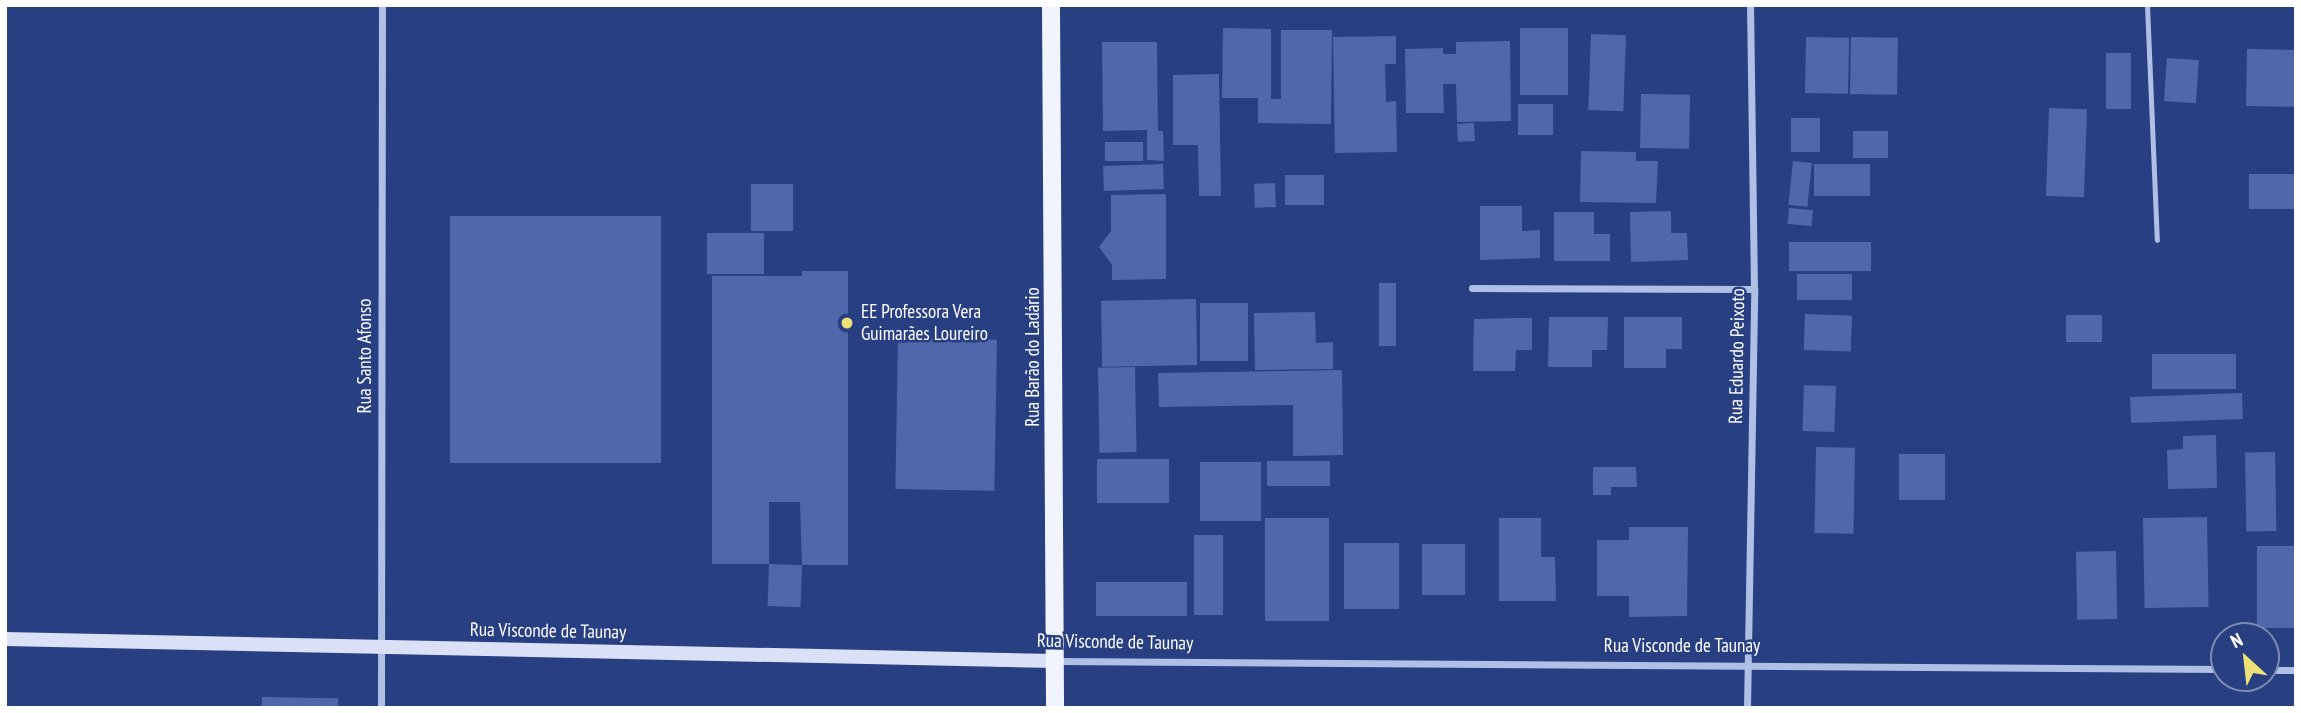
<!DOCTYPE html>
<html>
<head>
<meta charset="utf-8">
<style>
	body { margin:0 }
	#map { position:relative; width:2301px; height:713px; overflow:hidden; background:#283f82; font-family:"PT Sans Narrow",sans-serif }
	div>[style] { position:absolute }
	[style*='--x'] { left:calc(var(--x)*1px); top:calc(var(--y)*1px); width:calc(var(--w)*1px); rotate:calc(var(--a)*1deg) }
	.building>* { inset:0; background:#5068ab; transform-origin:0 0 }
	.lane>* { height:5px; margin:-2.5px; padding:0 2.5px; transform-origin:2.5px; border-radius:2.5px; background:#b0bfe6 }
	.street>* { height:7px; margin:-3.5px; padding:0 3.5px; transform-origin:3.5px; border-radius:3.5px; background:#b0bfe6 }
	.secondary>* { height:14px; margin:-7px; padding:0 7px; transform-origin:7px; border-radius:7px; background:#dae1f6 }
	.primary>* { height:18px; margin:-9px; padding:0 9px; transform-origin:9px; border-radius:9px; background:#f2f4fd }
	.dots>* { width:19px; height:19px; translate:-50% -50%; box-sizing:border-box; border:4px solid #283f82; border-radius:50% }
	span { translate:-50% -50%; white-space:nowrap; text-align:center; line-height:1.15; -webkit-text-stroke:5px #283f82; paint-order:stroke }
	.poi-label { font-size:19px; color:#fff }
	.left { translate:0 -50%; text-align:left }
	.street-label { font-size:19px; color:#fff }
	.frame { position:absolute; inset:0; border:7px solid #fff; pointer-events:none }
	.north { position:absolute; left:2210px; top:622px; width:70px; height:70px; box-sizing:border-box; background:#283f82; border:2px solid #7e8cb4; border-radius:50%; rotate:333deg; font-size:19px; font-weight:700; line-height:28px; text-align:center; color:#fff }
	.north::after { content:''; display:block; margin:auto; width:24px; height:32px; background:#eee177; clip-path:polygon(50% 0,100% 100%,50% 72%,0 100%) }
</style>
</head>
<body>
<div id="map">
	<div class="building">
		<i style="clip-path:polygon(1223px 28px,1271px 29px,1271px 99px,1281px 99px,1281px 30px,1332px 30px,1331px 124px,1258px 123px,1258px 98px,1222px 98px)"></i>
		<i style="left:1568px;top:28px;width:67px;height:48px;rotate:90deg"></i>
		<i style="left:1591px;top:34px;width:35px;height:76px;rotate:2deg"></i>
		<i style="clip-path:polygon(1396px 36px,1396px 64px,1385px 64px,1386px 102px,1396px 101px,1397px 152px,1335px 153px,1333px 37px)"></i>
		<i style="left:1806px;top:37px;width:43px;height:56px;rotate:1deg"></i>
		<i style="left:1851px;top:37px;width:47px;height:57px;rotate:1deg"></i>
		<i style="clip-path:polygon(1510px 41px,1511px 121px,1457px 122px,1456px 84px,1443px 84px,1444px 113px,1406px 113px,1405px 49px,1443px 48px,1443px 54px,1456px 54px,1456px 42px)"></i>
		<i style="clip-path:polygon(1102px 42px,1157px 42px,1158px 131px,1163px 131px,1164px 161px,1147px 160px,1147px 130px,1103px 131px)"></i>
		<i style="left:2247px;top:49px;width:49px;height:57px;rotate:1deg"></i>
		<i style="left:2106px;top:53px;width:25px;height:56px"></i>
		<i style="left:2167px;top:58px;width:32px;height:43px;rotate:4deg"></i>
		<i style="clip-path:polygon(1219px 74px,1221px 196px,1199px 196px,1198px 145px,1173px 145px,1173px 75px)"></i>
		<i style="left:1641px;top:94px;width:49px;height:54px;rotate:1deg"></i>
		<i style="left:1518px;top:104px;width:35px;height:31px"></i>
		<i style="left:2049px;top:108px;width:38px;height:88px;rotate:2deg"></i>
		<i style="left:1791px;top:118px;width:29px;height:34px"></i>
		<i style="left:1474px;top:123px;width:18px;height:17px;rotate:87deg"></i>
		<i style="left:1888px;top:131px;width:27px;height:35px;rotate:90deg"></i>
		<i style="left:1143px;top:142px;width:19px;height:38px;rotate:90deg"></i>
		<i style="clip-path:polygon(1581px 151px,1636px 152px,1636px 161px,1658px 161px,1656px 203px,1580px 202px)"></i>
		<i style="left:1793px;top:161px;width:19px;height:44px;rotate:6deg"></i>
		<i style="left:1163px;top:164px;width:25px;height:60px;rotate:88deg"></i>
		<i style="left:1814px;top:164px;width:56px;height:32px"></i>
		<i style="left:2296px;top:174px;width:35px;height:47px;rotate:90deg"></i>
		<i style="left:1324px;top:175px;width:30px;height:39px;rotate:90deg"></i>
		<i style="left:1275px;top:183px;width:24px;height:21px;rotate:88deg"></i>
		<i style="left:751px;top:184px;width:42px;height:47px"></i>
		<i style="clip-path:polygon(1166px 194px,1166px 279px,1112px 280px,1112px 265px,1099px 247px,1111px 231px,1111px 195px)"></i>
		<i style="clip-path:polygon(1480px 206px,1522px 206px,1522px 231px,1540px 230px,1540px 258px,1480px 260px)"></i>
		<i style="left:1789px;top:208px;width:24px;height:16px;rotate:5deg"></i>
		<i style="clip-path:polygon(1671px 211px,1671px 233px,1687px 233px,1688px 260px,1631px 262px,1630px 212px)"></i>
		<i style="clip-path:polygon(1554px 212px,1594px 212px,1594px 234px,1610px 234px,1610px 261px,1554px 261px)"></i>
		<i style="left:450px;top:216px;width:211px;height:247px"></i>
		<i style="left:707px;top:233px;width:57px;height:41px"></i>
		<i style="left:1871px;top:242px;width:29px;height:82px;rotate:90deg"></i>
		<i style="clip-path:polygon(802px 271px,848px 271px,848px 565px,802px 565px,800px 502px,769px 502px,769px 564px,712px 564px,712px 276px,802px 276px)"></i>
		<i style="left:1852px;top:274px;width:26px;height:55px;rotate:90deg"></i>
		<i style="left:1379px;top:283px;width:17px;height:63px"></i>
		<i style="left:1196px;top:299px;width:66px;height:95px;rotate:89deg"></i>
		<i style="left:1248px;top:303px;width:58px;height:48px;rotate:90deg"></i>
		<i style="clip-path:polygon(1315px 312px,1316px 343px,1333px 342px,1333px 369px,1255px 370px,1254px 313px)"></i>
		<i style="left:1805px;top:314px;width:47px;height:36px;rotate:2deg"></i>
		<i style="left:2102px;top:315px;width:27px;height:36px;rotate:90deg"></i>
		<i style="clip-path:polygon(1549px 317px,1608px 317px,1607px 350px,1592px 350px,1592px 367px,1548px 367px)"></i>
		<i style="clip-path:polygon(1624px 317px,1682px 317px,1682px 349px,1666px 349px,1666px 368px,1624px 368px)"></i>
		<i style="clip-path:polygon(1516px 318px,1532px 318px,1532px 350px,1516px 350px,1515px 371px,1473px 371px,1474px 319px)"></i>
		<i style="left:898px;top:338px;width:99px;height:151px;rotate:1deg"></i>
		<i style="left:2236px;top:354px;width:35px;height:84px;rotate:90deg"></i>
		<i style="left:1135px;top:367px;width:85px;height:37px;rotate:89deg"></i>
		<i style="clip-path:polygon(1342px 370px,1343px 455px,1293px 456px,1293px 405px,1159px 407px,1158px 373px)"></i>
		<i style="left:1804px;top:385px;width:32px;height:46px;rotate:2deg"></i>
		<i style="left:2242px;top:393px;width:26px;height:112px;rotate:88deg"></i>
		<i style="clip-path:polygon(2216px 435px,2217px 488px,2168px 489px,2167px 450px,2183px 449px,2183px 436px)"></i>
		<i style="left:1816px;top:447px;width:39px;height:86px;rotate:1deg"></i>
		<i style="left:2275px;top:452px;width:79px;height:30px;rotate:89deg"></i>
		<i style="left:1899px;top:454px;width:46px;height:46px"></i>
		<i style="left:1169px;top:459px;width:44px;height:72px;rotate:90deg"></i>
		<i style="left:1267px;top:461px;width:63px;height:25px"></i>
		<i style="left:1200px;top:462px;width:61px;height:59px"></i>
		<i style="clip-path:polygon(1593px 467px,1636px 467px,1637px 487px,1611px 487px,1611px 495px,1593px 495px)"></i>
		<i style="left:2207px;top:517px;width:90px;height:64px;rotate:89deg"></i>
		<i style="left:1329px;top:518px;width:103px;height:64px;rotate:90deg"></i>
		<i style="clip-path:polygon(1499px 518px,1541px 518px,1541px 557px,1555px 557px,1556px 601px,1499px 601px)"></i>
		<i style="clip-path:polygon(1629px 527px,1688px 527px,1687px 616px,1629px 617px,1629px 596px,1597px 596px,1597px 540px,1629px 540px)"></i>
		<i style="left:1194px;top:535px;width:29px;height:80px"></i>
		<i style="left:1344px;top:543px;width:55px;height:66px"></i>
		<i style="left:1422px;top:544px;width:43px;height:51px"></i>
		<i style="left:2257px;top:546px;width:39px;height:82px"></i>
		<i style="left:2116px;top:551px;width:68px;height:40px;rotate:89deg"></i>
		<i style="left:769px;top:564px;width:33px;height:42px;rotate:2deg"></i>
		<i style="left:1096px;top:582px;width:91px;height:34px"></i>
		<i style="left:262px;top:697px;width:76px;height:11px;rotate:1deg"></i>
	</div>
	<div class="lane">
		<i style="--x:2147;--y:5;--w:235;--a:87.6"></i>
	</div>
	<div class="street">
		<i style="--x:1472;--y:288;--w:282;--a:0.2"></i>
		<i style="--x:1057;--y:661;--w:1167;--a:0.39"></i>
		<i style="--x:2266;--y:670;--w:30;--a:0"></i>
		<i style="--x:381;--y:708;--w:703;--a:-89.92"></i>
		<i style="--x:1747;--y:708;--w:419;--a:-89"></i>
		<i style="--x:1754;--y:289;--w:284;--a:-90.8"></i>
	</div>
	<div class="secondary">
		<i style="--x:5;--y:639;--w:1051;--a:1.2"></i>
	</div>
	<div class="primary">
		<i style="--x:1051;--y:5;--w:703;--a:89.67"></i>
	</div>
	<div class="dots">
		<i style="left:847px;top:323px;background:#eee177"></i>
	</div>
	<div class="poi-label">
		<span class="left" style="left:861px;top:323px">EE Professora Vera<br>Guimarães Loureiro</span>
	</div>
	<div class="street-label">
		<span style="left:365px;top:356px;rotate:-90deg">Rua Santo Afonso</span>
		<span style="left:1737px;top:356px;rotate:-89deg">Rua Eduardo Peixoto</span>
		<span style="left:1033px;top:357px;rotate:-90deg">Rua Barão do Ladário</span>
		<span style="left:548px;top:631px;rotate:1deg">Rua Visconde de Taunay</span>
		<span style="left:1115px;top:642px;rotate:1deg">Rua Visconde de Taunay</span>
		<span style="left:1682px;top:646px">Rua Visconde de Taunay</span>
	</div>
	<div class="frame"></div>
	<div class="north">N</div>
</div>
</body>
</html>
